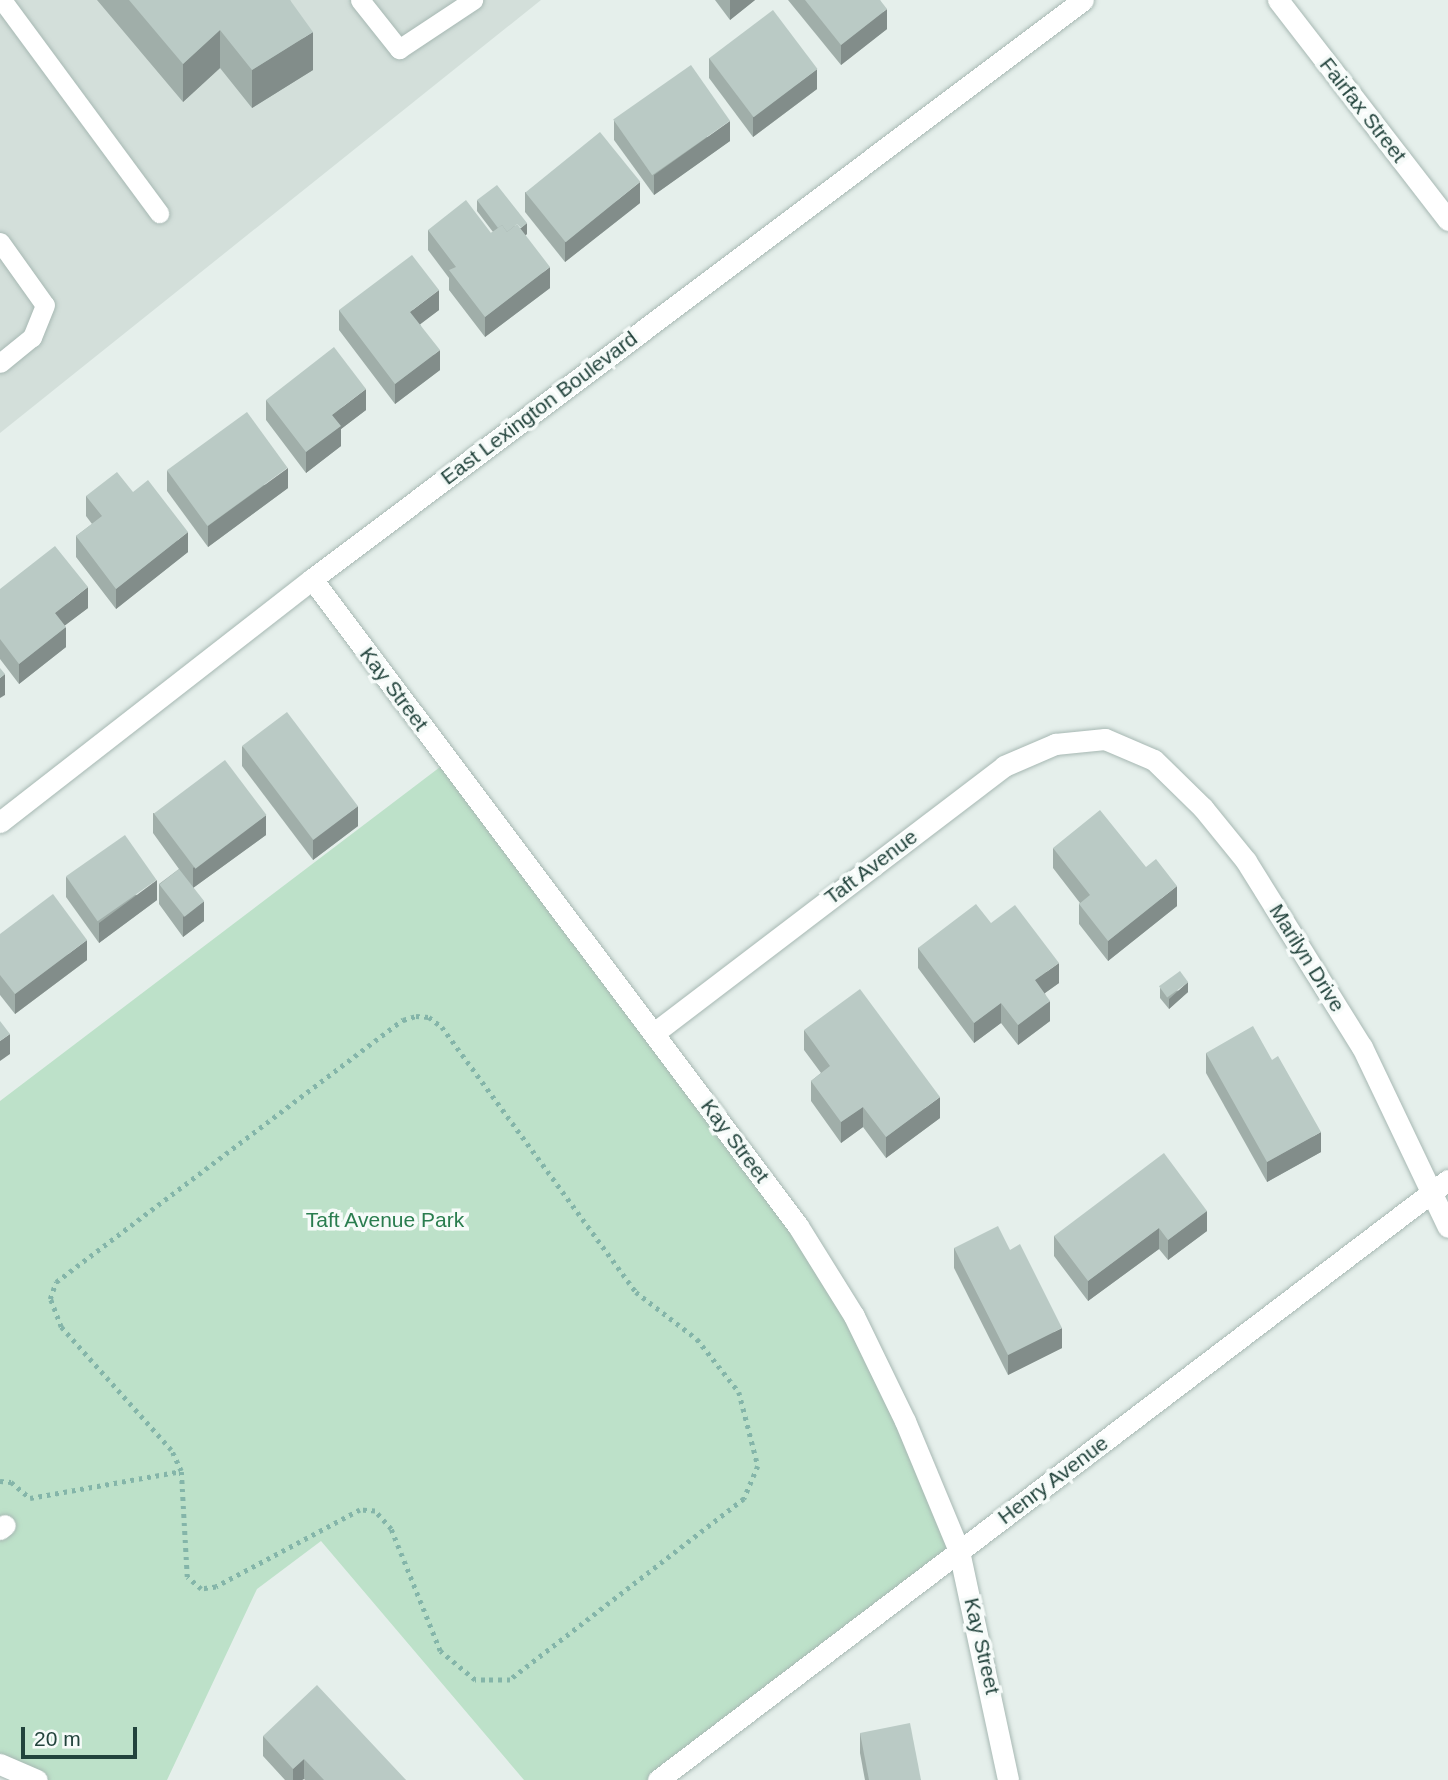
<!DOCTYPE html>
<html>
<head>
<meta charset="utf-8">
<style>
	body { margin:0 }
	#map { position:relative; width:1448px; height:1780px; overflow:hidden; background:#e5efeb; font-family:Arial,sans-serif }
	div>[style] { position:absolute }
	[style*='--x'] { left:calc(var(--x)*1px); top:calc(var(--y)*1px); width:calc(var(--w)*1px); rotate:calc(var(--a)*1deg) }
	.built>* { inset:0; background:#d3dfda }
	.green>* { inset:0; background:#bde1c9 }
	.path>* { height:4.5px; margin-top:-2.25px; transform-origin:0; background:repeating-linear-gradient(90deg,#84b5a9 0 3.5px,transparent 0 8.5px) }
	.roads { filter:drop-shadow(0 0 2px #a7b8b3) drop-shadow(0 0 2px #a7b8b3) }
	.lane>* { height:19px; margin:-9.5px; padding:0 9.5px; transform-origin:9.5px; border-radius:9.5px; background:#fff }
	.street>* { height:21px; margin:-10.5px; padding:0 10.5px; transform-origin:10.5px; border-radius:10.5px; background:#fff }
	.secondary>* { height:21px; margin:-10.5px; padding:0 10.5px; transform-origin:10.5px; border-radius:10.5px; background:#fff }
	.wall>* { inset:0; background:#a0aea9 }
	.shaded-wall>* { inset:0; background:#828d8a }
	.building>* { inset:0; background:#bacac5; transform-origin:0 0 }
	span { translate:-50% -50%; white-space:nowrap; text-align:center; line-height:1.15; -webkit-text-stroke:7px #f6fbf9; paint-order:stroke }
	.street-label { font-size:21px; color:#22433c }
	.park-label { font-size:21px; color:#2a7d4f }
	.scale { position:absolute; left:21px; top:1727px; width:116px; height:32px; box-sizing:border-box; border:4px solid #22433c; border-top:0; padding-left:9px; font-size:21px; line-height:24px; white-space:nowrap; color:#22433c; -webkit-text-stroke:5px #f6fbf9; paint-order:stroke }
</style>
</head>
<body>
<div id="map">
	<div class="built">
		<i style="clip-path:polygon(0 0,541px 0,0 433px)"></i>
	</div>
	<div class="green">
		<i style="clip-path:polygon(448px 761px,798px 1226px,959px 1551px,658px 1780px,524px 1780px,321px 1541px,257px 1589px,167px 1780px,37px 1780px,0 1764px,0 1101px)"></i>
	</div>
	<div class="path">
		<i style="--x:416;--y:1016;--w:13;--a:4"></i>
		<i style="--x:429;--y:1017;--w:16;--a:38"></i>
		<i style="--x:442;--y:1027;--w:328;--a:53.8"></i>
		<i style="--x:636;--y:1292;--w:77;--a:37.6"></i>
		<i style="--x:697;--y:1339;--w:68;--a:51.6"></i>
		<i style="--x:739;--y:1392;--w:76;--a:75.6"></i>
		<i style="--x:758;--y:1466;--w:36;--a:113"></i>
		<i style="--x:744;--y:1499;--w:296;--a:142.3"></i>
		<i style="--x:510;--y:1680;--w:35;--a:180"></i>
		<i style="--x:475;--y:1680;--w:45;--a:-140.4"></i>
		<i style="--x:440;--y:1651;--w:131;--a:-111.9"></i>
		<i style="--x:391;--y:1529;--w:24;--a:-132"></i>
		<i style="--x:375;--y:1511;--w:15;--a:-176"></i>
		<i style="--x:360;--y:1510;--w:163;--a:151.9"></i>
		<i style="--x:216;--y:1587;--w:15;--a:172"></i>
		<i style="--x:201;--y:1589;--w:18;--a:-139"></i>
		<i style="--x:187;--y:1577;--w:106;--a:-93.2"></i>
		<i style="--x:181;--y:1471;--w:23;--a:-115"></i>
		<i style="--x:171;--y:1450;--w:165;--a:-131.8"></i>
		<i style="--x:61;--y:1327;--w:30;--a:-111"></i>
		<i style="--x:50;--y:1299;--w:18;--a:-71"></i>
		<i style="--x:56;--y:1282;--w:435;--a:-37.1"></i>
		<i style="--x:403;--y:1020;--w:14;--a:-17"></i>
		<i style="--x:0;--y:1481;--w:11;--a:5"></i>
		<i style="--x:11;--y:1482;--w:25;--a:40"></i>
		<i style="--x:30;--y:1498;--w:153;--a:-10.1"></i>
	</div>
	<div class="roads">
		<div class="lane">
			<i style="--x:2;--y:0;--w:265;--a:53.6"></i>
			<i style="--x:360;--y:0;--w:63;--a:51.5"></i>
			<i style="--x:399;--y:49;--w:89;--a:-33.5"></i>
			<i style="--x:0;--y:242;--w:77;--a:54.5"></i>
			<i style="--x:45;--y:305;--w:35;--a:112"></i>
			<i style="--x:32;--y:337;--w:41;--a:140.9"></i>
		</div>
		<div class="street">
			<i style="--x:312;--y:579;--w:809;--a:53.09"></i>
			<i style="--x:798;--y:1226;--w:106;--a:58.1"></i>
			<i style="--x:854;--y:1316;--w:117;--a:64.1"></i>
			<i style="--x:905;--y:1421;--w:141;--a:67.4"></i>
			<i style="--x:959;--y:1551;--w:234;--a:77.9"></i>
			<i style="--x:0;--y:822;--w:395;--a:-37.9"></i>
			<i style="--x:312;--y:579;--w:964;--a:-36.91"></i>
			<i style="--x:654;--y:1033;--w:440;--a:-37.3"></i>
			<i style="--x:1004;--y:766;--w:56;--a:-23.3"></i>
			<i style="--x:1055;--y:744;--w:50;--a:-5.7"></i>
			<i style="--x:1105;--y:739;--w:53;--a:23.2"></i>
			<i style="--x:1154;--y:760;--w:69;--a:44.4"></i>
			<i style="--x:1203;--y:808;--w:68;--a:50.9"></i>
			<i style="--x:1246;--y:861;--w:219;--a:58.1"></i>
			<i style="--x:1362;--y:1047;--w:199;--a:64.5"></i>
			<i style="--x:0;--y:1529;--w:6;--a:-39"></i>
			<i style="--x:0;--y:1764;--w:40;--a:23.4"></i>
			<i style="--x:658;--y:1780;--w:992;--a:-37.22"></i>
		</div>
		<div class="secondary">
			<i style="--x:1278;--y:0;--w:278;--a:52.3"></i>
		</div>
	</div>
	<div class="wall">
		<i style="clip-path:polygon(97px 0,290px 0,313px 70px,252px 108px,220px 68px,183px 102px)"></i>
		<i style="clip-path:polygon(715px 0,755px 0,730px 20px)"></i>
		<i style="clip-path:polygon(788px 0,880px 0,887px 29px,841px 65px)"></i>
		<i style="clip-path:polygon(709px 58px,817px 89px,753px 137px,709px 78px)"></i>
		<i style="clip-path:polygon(614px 120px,730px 141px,654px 195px,614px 140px)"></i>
		<i style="clip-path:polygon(525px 192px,640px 203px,565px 262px,525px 212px)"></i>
		<i style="clip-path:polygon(477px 200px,527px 234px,525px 235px,550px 288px,485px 337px,449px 290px,449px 278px,428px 250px,428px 230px,491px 233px,493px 232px,477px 211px)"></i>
		<i style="clip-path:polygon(339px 310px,439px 310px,420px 324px,440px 370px,395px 404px,339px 330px)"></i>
		<i style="clip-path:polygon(266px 400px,366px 410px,341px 429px,341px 446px,306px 473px,266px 420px)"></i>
		<i style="clip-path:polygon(167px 471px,288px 488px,208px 547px,167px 491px)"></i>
		<i style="clip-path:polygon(133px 492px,188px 552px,116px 609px,76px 557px,76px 536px,92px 524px,86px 516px,86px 496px)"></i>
		<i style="clip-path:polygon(0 589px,88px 608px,65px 625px,66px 647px,19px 684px,0 659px)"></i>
		<i style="clip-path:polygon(242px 746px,358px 826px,313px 860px,242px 766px)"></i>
		<i style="clip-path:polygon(153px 813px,266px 835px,193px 888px,204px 921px,183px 937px,159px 904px,159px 884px,179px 869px,153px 833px)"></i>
		<i style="clip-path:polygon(1053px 848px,1177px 906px,1108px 961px,1079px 924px,1079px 904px,1080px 903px,1053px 868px)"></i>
		<i style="clip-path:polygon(66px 877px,157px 900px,99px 943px,66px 897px)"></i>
		<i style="clip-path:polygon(991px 923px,1059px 983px,1045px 993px,1050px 1021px,1018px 1045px,1001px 1023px,974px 1043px,918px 968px,918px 948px)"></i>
		<i style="clip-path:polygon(0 934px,87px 960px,15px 1014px,0 995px)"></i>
		<i style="clip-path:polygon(1160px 988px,1188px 992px,1169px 1009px,1160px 998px)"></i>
		<i style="clip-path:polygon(804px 1030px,940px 1118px,886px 1158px,863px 1127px,841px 1143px,811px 1101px,811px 1081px,821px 1073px,804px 1050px)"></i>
		<i style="clip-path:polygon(1206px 1053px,1272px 1060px,1321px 1152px,1267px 1182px,1206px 1073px)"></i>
		<i style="clip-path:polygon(1207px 1211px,1207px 1231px,1168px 1260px,1159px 1249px,1088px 1301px,1054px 1256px,1054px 1236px)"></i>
		<i style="clip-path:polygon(954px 1248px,1010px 1250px,1062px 1348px,1008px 1375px,954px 1268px)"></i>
		<i style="clip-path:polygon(860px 1733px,921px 1780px,865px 1780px,860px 1753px)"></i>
		<i style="clip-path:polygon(263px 1736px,406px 1780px,305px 1780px,304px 1779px,302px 1780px,285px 1780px,263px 1756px)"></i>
	</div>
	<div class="shaded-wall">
		<i style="clip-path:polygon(730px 0,755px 0,730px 20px)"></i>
		<i style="clip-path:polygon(887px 9px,887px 29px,841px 65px,841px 45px)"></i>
		<i style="clip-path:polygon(220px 30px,220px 68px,183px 102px,183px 64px)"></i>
		<i style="clip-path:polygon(313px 32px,313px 70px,252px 108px,252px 70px)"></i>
		<i style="clip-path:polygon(817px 69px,817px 89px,753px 137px,753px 117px)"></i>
		<i style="clip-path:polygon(730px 121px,730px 141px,654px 195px,654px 175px)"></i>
		<i style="clip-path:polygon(640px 182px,640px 203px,565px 262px,565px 242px)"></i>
		<i style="clip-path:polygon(527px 223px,527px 234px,507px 250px,507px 239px)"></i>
		<i style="clip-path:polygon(550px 267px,550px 288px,485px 337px,485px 317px)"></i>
		<i style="clip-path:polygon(439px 290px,439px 310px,410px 332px,410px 312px)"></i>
		<i style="clip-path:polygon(440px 350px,440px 370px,395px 404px,395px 384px)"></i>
		<i style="clip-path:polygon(366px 389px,366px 410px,341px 429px,341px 446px,306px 473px,306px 452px,332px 415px)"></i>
		<i style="clip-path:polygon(288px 468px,288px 488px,208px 547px,208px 526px)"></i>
		<i style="clip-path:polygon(188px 532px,188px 552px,116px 609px,116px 589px)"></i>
		<i style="clip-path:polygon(88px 587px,88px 608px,55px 633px,55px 613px)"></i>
		<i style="clip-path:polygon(66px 627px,66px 647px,19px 684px,19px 664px)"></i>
		<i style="clip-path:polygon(5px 674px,5px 695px,0 698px,0 678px)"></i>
		<i style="clip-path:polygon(358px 806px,358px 826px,313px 860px,313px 839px)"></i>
		<i style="clip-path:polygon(266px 815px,266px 835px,193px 888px,193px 868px)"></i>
		<i style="clip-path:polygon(157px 880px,157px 900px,99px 943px,99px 923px)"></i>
		<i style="clip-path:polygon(1177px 886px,1177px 906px,1108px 961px,1108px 941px)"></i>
		<i style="clip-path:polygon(204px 901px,204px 921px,183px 937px,183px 917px)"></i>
		<i style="clip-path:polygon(87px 940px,87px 960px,15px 1014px,15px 994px)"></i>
		<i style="clip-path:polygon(1059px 963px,1059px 983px,1035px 1000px,1035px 980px)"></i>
		<i style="clip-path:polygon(1188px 982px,1188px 992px,1169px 1009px,1169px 999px)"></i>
		<i style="clip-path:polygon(1050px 1001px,1050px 1021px,1018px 1045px,1018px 1025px)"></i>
		<i style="clip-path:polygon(1001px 1003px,1001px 1023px,974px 1043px,974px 1023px)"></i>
		<i style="clip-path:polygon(10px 1034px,10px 1054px,0 1061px,0 1041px)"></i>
		<i style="clip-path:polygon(940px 1097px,940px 1118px,886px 1158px,886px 1137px)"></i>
		<i style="clip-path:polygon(863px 1107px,863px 1127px,841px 1143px,841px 1122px)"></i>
		<i style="clip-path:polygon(1321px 1132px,1321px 1152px,1267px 1182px,1267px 1162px)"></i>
		<i style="clip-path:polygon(1207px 1211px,1207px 1231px,1168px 1260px,1168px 1240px)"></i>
		<i style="clip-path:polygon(1159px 1228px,1159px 1249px,1088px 1301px,1088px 1281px)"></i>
		<i style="clip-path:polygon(1062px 1328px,1062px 1348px,1008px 1375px,1008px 1355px)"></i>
		<i style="clip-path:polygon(304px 1759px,304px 1779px,302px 1780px,293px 1780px,293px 1769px)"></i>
	</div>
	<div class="building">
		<i style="clip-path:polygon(129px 0,290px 0,313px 32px,252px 70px,220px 30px,183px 64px)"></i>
		<i style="clip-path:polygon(805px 0,880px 0,887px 9px,841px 45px)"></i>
		<i style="left:773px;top:10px;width:74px;height:80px;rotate:53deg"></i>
		<i style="left:691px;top:65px;width:68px;height:95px;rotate:55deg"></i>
		<i style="left:600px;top:132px;width:64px;height:96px;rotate:51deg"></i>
		<i style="clip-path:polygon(497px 185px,527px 223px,521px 228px,517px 224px,507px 232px,502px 225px,498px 228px,477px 200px)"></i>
		<i style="clip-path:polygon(466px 200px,491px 233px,502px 225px,507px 232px,517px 224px,550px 267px,485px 317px,449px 270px,456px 267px,428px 230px)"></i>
		<i style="clip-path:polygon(412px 255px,439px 290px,410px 312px,440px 350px,395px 384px,339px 310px)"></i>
		<i style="clip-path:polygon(334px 347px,366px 389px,332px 415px,341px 426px,306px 452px,266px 400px)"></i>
		<i style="left:247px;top:412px;width:69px;height:99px;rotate:54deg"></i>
		<i style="clip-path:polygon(117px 472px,133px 492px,148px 480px,188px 532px,116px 589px,76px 536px,102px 516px,86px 496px)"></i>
		<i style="clip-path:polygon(55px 546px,88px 587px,55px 613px,66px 627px,19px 664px,0 639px,0 589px)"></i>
		<i style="clip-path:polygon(0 668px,5px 674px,0 678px)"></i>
		<i style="left:287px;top:712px;width:118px;height:56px;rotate:53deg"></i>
		<i style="left:225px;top:760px;width:69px;height:89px;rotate:53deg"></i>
		<i style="clip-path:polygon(1100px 810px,1146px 867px,1156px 859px,1177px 886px,1108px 941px,1079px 904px,1090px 895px,1053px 848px)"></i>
		<i style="left:125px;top:835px;width:55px;height:72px;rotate:55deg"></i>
		<i style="left:179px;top:869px;width:41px;height:25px;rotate:52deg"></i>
		<i style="clip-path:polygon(53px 894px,87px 940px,15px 994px,0 975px,0 934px)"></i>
		<i style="clip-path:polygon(976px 904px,991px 923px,1015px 905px,1059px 963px,1035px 980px,1050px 1001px,1018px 1025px,1001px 1003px,974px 1023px,918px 948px)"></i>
		<i style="left:1180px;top:971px;width:14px;height:26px;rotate:54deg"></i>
		<i style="clip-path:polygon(860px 989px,940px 1097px,886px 1137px,863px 1107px,841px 1122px,811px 1081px,830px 1066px,804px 1030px)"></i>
		<i style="clip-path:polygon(0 1021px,10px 1034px,0 1041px)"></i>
		<i style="clip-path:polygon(1253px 1026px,1272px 1060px,1278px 1056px,1321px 1132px,1267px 1162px,1206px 1053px)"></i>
		<i style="clip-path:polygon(1164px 1153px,1207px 1211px,1168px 1240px,1159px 1228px,1088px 1281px,1054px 1236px)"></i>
		<i style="clip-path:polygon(998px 1226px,1010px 1250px,1020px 1244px,1062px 1328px,1008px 1355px,954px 1248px)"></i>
		<i style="clip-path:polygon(317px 1685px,406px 1780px,324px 1780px,304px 1759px,293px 1769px,263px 1736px)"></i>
		<i style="clip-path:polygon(910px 1723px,921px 1780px,869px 1780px,860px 1733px)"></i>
	</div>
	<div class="street-label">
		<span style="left:1363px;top:110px;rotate:52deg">Fairfax Street</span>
		<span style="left:539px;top:408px;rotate:-37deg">East Lexington Boulevard</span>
		<span style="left:394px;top:689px;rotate:53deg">Kay Street</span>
		<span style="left:871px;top:867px;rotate:-37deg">Taft Avenue</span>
		<span style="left:1307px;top:958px;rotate:58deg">Marilyn Drive</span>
		<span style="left:735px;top:1141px;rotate:53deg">Kay Street</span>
		<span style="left:1053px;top:1480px;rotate:-37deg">Henry Avenue</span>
		<span style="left:982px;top:1646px;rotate:77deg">Kay Street</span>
	</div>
	<div class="park-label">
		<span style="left:385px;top:1220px">Taft Avenue Park</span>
	</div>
	<div class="scale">20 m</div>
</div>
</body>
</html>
